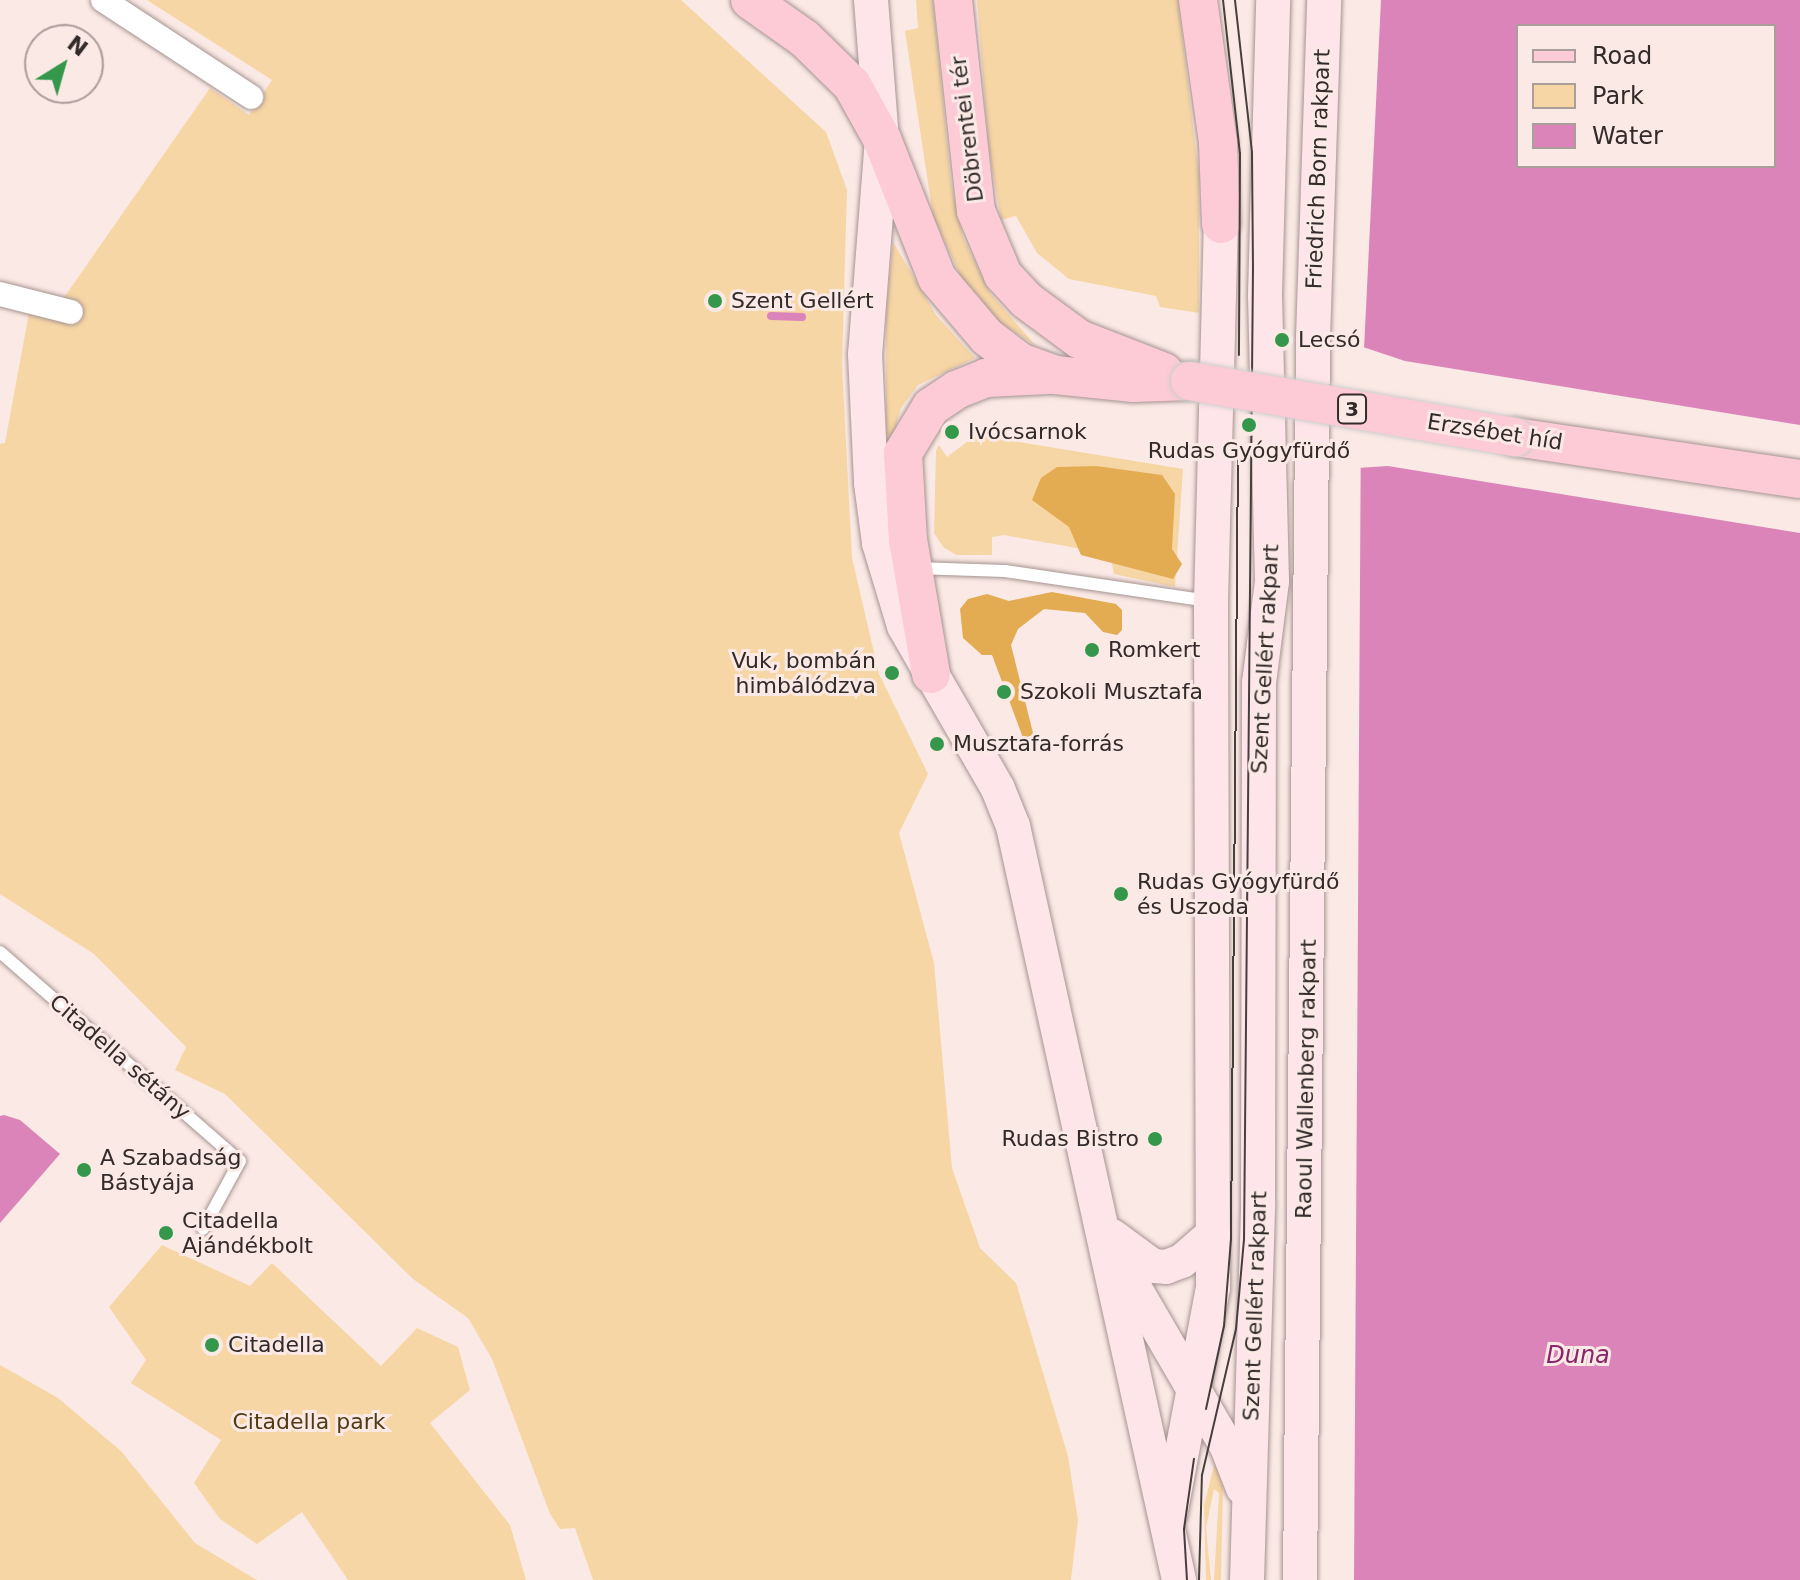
<!DOCTYPE html>
<html>
<head>
<meta charset="utf-8">
<style>
	body { margin:0 }
	#map { position:relative; width:1800px; height:1580px; overflow:hidden; background:#fbe9e5; font-family:"DejaVu Sans",sans-serif }
	div>[style] { position:absolute }
	[style*='--x'] { left:calc(var(--x)*1px); top:calc(var(--y)*1px); width:calc(var(--w)*1px); rotate:calc(var(--a)*1deg) }
	.green>* { inset:0; background:#f7d6a5 }
	.forest>* { inset:0; background:#e3ac52 }
	.water>* { inset:0; background:#da84b9 }
	.pier>* { inset:0; background:#fbe9e5 }
	.stream>* { height:8px; margin:-4px; padding:0 4px; transform-origin:4px; border-radius:4px; background:#da84b9 }
	.roads { filter:drop-shadow(0 0 2px #a59491) drop-shadow(0 0 2px #a59491) }
	.lane>* { height:12px; margin:-6px; padding:0 6px; transform-origin:6px; border-radius:6px; background:#fff }
	.street>* { height:24px; margin:-12px; padding:0 12px; transform-origin:12px; border-radius:12px; background:#fff }
	.secondary>* { height:34px; margin:-17px; padding:0 17px; transform-origin:17px; border-radius:17px; background:#fee5ea }
	.primary>* { height:38px; margin:-19px; padding:0 19px; transform-origin:19px; border-radius:19px; background:#fccbd5 }
	.tram>* { height:2px; margin:-1px; padding:0 1px; transform-origin:1px; border-radius:1px; background:#473f3d }
	.bridges { filter:drop-shadow(0 0 2px #cecccc) drop-shadow(0 0 2px #cecccc) }
	.primary-bridge>* { height:38px; margin:-19px; padding:0 19px; transform-origin:19px; border-radius:19px; background:#fccbd5 }
	.dots>* { width:22px; height:22px; translate:-50% -50%; box-sizing:border-box; border:4px solid #fbe9e5; border-radius:50% }
	span { translate:-50% -50%; white-space:nowrap; text-align:center; line-height:1.15; -webkit-text-stroke:6px #fbe9e5; paint-order:stroke }
	.shield-label span { padding:2px 6px; background:#fbe9e5; border:2px solid; border-radius:6px; -webkit-text-stroke-width:0 }
	.shield-label { font-size:20px; color:#322b2a; font-weight:700 }
	.street-label { font-size:22px; color:#322b2a }
	.poi-label { font-size:22px; color:#322b2a }
	.left { translate:0 -50%; text-align:left }
	.right { translate:-100% -50%; text-align:right }
	.park-label { font-size:22px; color:#513a14 }
	.water-label { font-size:24px; color:#8a256a; font-style:italic }
	.legend { position:absolute; left:1516px; top:24px; width:260px; height:144px; box-sizing:border-box; background:#fbe9e5; border:2px solid #ab9d9a; margin:0; padding:10px 14px; list-style:none; font-size:24px; color:#322b2a }
	.legend li { display:flex; align-items:center; gap:16px; height:40px }
	.legend b { width:40px; border:2px solid #ab9d9a }
	.north { position:absolute; left:24px; top:24px; width:80px; height:80px; box-sizing:border-box; background:#fbe9e5; border:2px solid #ab9d9a; border-radius:50%; rotate:37deg; font-size:22px; font-weight:700; line-height:32px; text-align:center; color:#322b2a }
	.north::after { content:''; display:block; margin:auto; width:28px; height:36px; background:#34974b; clip-path:polygon(50% 0,100% 100%,50% 72%,0 100%) }
</style>
</head>
<body>
<div id="map">
	<div class="green">
		<i style="clip-path:polygon(147px 0,681px 0,826px 132px,847px 190px,842px 365px,852px 558px,879px 674px,928px 774px,899px 833px,934px 963px,952px 1168px,980px 1248px,1016px 1283px,1068px 1456px,1078px 1520px,1071px 1580px,593px 1580px,575px 1528px,560px 1529px,550px 1514px,492px 1359px,468px 1318px,413px 1279px,225px 1094px,175px 1070px,186px 1047px,94px 954px,0 894px,0 444px,5px 443px,31px 302px,56px 309px,210px 88px,249px 115px,272px 80px)"></i>
		<i style="clip-path:polygon(916px 0,933px 0,951px 183px,963px 237px,990px 293px,1036px 346px,992px 317px,967px 290px,933px 216px,905px 31px,918px 28px)"></i>
		<i style="clip-path:polygon(977px 0,1178px 0,1199px 176px,1199px 313px,1160px 307px,1156px 296px,1069px 279px,1037px 253px,1016px 216px,1001px 220px,989px 150px)"></i>
		<i style="clip-path:polygon(893px 242px,936px 315px,975px 358px,918px 385px,901px 408px,893px 436px,886px 435px,886px 311px)"></i>
		<i style="clip-path:polygon(976px 435px,1183px 469px,1175px 587px,1114px 574px,1110px 554px,1004px 535px,992px 537px,992px 555px,956px 555px,943px 547px,934px 533px,936px 451px,939px 445px,947px 457px)"></i>
		<i style="clip-path:polygon(162px 1245px,250px 1286px,272px 1263px,381px 1366px,417px 1328px,458px 1347px,470px 1390px,430px 1423px,510px 1525px,526px 1580px,348px 1580px,302px 1512px,257px 1544px,220px 1519px,194px 1483px,221px 1440px,131px 1383px,146px 1360px,109px 1307px)"></i>
		<i style="clip-path:polygon(0 1365px,58px 1398px,121px 1451px,195px 1543px,257px 1580px,0 1580px)"></i>
		<i style="clip-path:polygon(1215px 1462px,1223px 1488px,1221px 1580px,1214px 1580px,1219px 1493px,1214px 1489px,1206px 1528px,1211px 1580px,1206px 1580px,1204px 1505px)"></i>
	</div>
	<div class="forest">
		<i style="clip-path:polygon(1096px 466px,1162px 475px,1175px 494px,1172px 549px,1182px 564px,1173px 579px,1081px 555px,1069px 527px,1032px 500px,1041px 478px,1057px 467px)"></i>
		<i style="clip-path:polygon(1052px 592px,1116px 604px,1122px 610px,1122px 630px,1117px 635px,1103px 632px,1085px 613px,1044px 609px,1018px 629px,1011px 645px,1035px 741px,1025px 743px,992px 655px,982px 655px,963px 638px,960px 609px,968px 599px,987px 594px,1009px 601px)"></i>
	</div>
	<div class="water">
		<i style="clip-path:polygon(evenodd,1381px 0,1800px 0,1800px 1580px,1354px 1580px,1361px 411px,1381px 0,1518px 26px,1774px 26px,1774px 166px,1518px 166px,1518px 26px)"></i>
		<i style="clip-path:polygon(4px 1115px,20px 1120px,60px 1154px,0 1223px,0 1116px)"></i>
	</div>
	<div class="pier">
		<i style="clip-path:polygon(1360px 346px,1405px 361px,1800px 425px,1800px 533px,1388px 466px,1357px 468px)"></i>
	</div>
	<div class="stream">
		<i style="--x:771;--y:316;--w:31;--a:2"></i>
	</div>
	<div class="roads">
		<div class="lane">
			<i style="--x:916;--y:568;--w:89;--a:1.9"></i>
			<i style="--x:1005;--y:571;--w:204;--a:8.4"></i>
			<i style="--x:0;--y:952;--w:318;--a:41.1"></i>
			<i style="--x:240;--y:1161;--w:77;--a:118.6"></i>
		</div>
		<div class="street">
			<i style="--x:103;--y:0;--w:177;--a:33.2"></i>
			<i style="--x:0;--y:294;--w:73;--a:14.2"></i>
		</div>
		<div class="secondary">
			<i style="--x:871;--y:0;--w:139;--a:85.5"></i>
			<i style="--x:882;--y:139;--w:216;--a:94.5"></i>
			<i style="--x:865;--y:354;--w:129;--a:87.3"></i>
			<i style="--x:871;--y:483;--w:61;--a:82.4"></i>
			<i style="--x:879;--y:543;--w:87;--a:73.2"></i>
			<i style="--x:904;--y:626;--w:188;--a:60"></i>
			<i style="--x:998;--y:789;--w:40;--a:68"></i>
			<i style="--x:1013;--y:826;--w:772;--a:77.58"></i>
			<i style="--x:1112;--y:1236;--w:51;--a:36.2"></i>
			<i style="--x:1153;--y:1266;--w:13;--a:4"></i>
			<i style="--x:1166;--y:1267;--w:17;--a:-21"></i>
			<i style="--x:1182;--y:1261;--w:41;--a:-41.1"></i>
			<i style="--x:1123;--y:1268;--w:207;--a:59.8"></i>
			<i style="--x:1227;--y:1447;--w:44;--a:68.7"></i>
			<i style="--x:1170;--y:1515;--w:231;--a:-79.3"></i>
			<i style="--x:1213;--y:1288;--w:687;--a:-90.17"></i>
			<i style="--x:1211;--y:601;--w:377;--a:-88.5"></i>
			<i style="--x:1247;--y:1580;--w:379;--a:-88.3"></i>
			<i style="--x:1258;--y:1201;--w:518;--a:-89.89"></i>
			<i style="--x:1259;--y:683;--w:103;--a:-82.7"></i>
			<i style="--x:1272;--y:581;--w:287;--a:-91.4"></i>
			<i style="--x:1265;--y:294;--w:294;--a:-88.4"></i>
			<i style="--x:1300;--y:1580;--w:1242;--a:-89.4"></i>
			<i style="--x:1313;--y:338;--w:338;--a:-88.1"></i>
		</div>
		<div class="primary">
			<i style="--x:750;--y:0;--w:67;--a:35.3"></i>
			<i style="--x:805;--y:39;--w:66;--a:44.4"></i>
			<i style="--x:852;--y:85;--w:62;--a:60.9"></i>
			<i style="--x:882;--y:139;--w:149;--a:68.4"></i>
			<i style="--x:937;--y:278;--w:77;--a:49.7"></i>
			<i style="--x:987;--y:337;--w:41;--a:37.1"></i>
			<i style="--x:1020;--y:362;--w:37;--a:20"></i>
			<i style="--x:1055;--y:375;--w:79;--a:5.8"></i>
			<i style="--x:1134;--y:383;--w:56;--a:-2"></i>
			<i style="--x:953;--y:0;--w:212;--a:83.8"></i>
			<i style="--x:976;--y:211;--w:69;--a:67.1"></i>
			<i style="--x:1003;--y:275;--w:34;--a:47"></i>
			<i style="--x:1026;--y:300;--w:66;--a:36.3"></i>
			<i style="--x:1079;--y:339;--w:91;--a:21.2"></i>
			<i style="--x:1198;--y:0;--w:144;--a:82"></i>
			<i style="--x:1218;--y:143;--w:81;--a:87.9"></i>
			<i style="--x:1515;--y:437;--w:288;--a:8.4"></i>
			<i style="--x:931;--y:674;--w:136;--a:-99.7"></i>
			<i style="--x:908;--y:540;--w:87;--a:-93.3"></i>
			<i style="--x:903;--y:453;--w:54;--a:-58.7"></i>
			<i style="--x:931;--y:407;--w:30;--a:-34"></i>
			<i style="--x:956;--y:390;--w:32;--a:-22"></i>
			<i style="--x:986;--y:378;--w:62;--a:-2.8"></i>
		</div>
	</div>
	<div class="tram">
		<i style="--x:1223;--y:0;--w:154;--a:83.7"></i>
		<i style="--x:1240;--y:153;--w:202;--a:90.3"></i>
		<i style="--x:1206;--y:1409;--w:85;--a:-77.8"></i>
		<i style="--x:1224;--y:1326;--w:87;--a:-85.4"></i>
		<i style="--x:1231;--y:1239;--w:784;--a:-89.49"></i>
		<i style="--x:1187;--y:1580;--w:51;--a:-93.4"></i>
		<i style="--x:1184;--y:1529;--w:71;--a:-81.9"></i>
		<i style="--x:1199;--y:1580;--w:105;--a:-88.4"></i>
		<i style="--x:1202;--y:1475;--w:150;--a:-76.9"></i>
		<i style="--x:1236;--y:1329;--w:89;--a:-84.9"></i>
		<i style="--x:1244;--y:1240;--w:971;--a:-89.47"></i>
		<i style="--x:1253;--y:269;--w:117;--a:-90.5"></i>
		<i style="--x:1252;--y:152;--w:153;--a:-96.4"></i>
	</div>
	<div class="bridges">
		<div class="primary-bridge">
			<i style="--x:1190;--y:381;--w:330;--a:9.8"></i>
		</div>
	</div>
	<div class="dots">
		<i style="left:715px;top:301px;background:#34974b"></i>
		<i style="left:1282px;top:340px;background:#34974b"></i>
		<i style="left:1249px;top:425px;background:#34974b"></i>
		<i style="left:952px;top:432px;background:#34974b"></i>
		<i style="left:1092px;top:650px;background:#34974b"></i>
		<i style="left:892px;top:673px;background:#34974b"></i>
		<i style="left:1004px;top:692px;background:#34974b"></i>
		<i style="left:937px;top:744px;background:#34974b"></i>
		<i style="left:1121px;top:894px;background:#34974b"></i>
		<i style="left:1155px;top:1139px;background:#34974b"></i>
		<i style="left:84px;top:1170px;background:#34974b"></i>
		<i style="left:166px;top:1233px;background:#34974b"></i>
		<i style="left:212px;top:1345px;background:#34974b"></i>
	</div>
	<div class="shield-label">
		<span style="left:1352px;top:409px">3</span>
	</div>
	<div class="street-label">
		<span style="left:967px;top:129px;rotate:-97deg">Döbrentei tér</span>
		<span style="left:1318px;top:169px;rotate:-88deg">Friedrich Born rakpart</span>
		<span style="left:1495px;top:432px;rotate:9deg">Erzsébet híd</span>
		<span style="left:1265px;top:659px;rotate:-87deg">Szent Gellért rakpart</span>
		<span style="left:120px;top:1057px;rotate:41deg">Citadella sétány</span>
		<span style="left:1306px;top:1079px;rotate:-89deg">Raoul Wallenberg rakpart</span>
		<span style="left:1255px;top:1306px;rotate:-88deg">Szent Gellért rakpart</span>
	</div>
	<div class="poi-label">
		<span class="left" style="left:731px;top:301px">Szent Gellért</span>
		<span class="left" style="left:1298px;top:340px">Lecsó</span>
		<span class="left" style="left:968px;top:432px">Ivócsarnok</span>
		<span style="left:1249px;top:451px">Rudas Gyógyfürdő</span>
		<span class="left" style="left:1108px;top:650px">Romkert</span>
		<span class="right" style="left:876px;top:673px">Vuk, bombán<br>himbálódzva</span>
		<span class="left" style="left:1020px;top:692px">Szokoli Musztafa</span>
		<span class="left" style="left:953px;top:744px">Musztafa-forrás</span>
		<span class="left" style="left:1137px;top:894px">Rudas Gyógyfürdő<br>és Uszoda</span>
		<span class="right" style="left:1139px;top:1139px">Rudas Bistro</span>
		<span class="left" style="left:100px;top:1170px">A Szabadság<br>Bástyája</span>
		<span class="left" style="left:182px;top:1233px">Citadella<br>Ajándékbolt</span>
		<span class="left" style="left:228px;top:1345px">Citadella</span>
	</div>
	<div class="park-label">
		<span style="left:309px;top:1422px">Citadella park</span>
	</div>
	<div class="water-label">
		<span style="left:1578px;top:1356px">Duna</span>
	</div>
	<ul class="legend">
	<li><b style="height:10px;background:#fccbd5"></b>Road</li>
	<li><b style="height:22px;background:#f7d6a5"></b>Park</li>
	<li><b style="height:22px;background:#da84b9"></b>Water</li>
	</ul>
	<div class="north">N</div>
</div>
</body>
</html>
